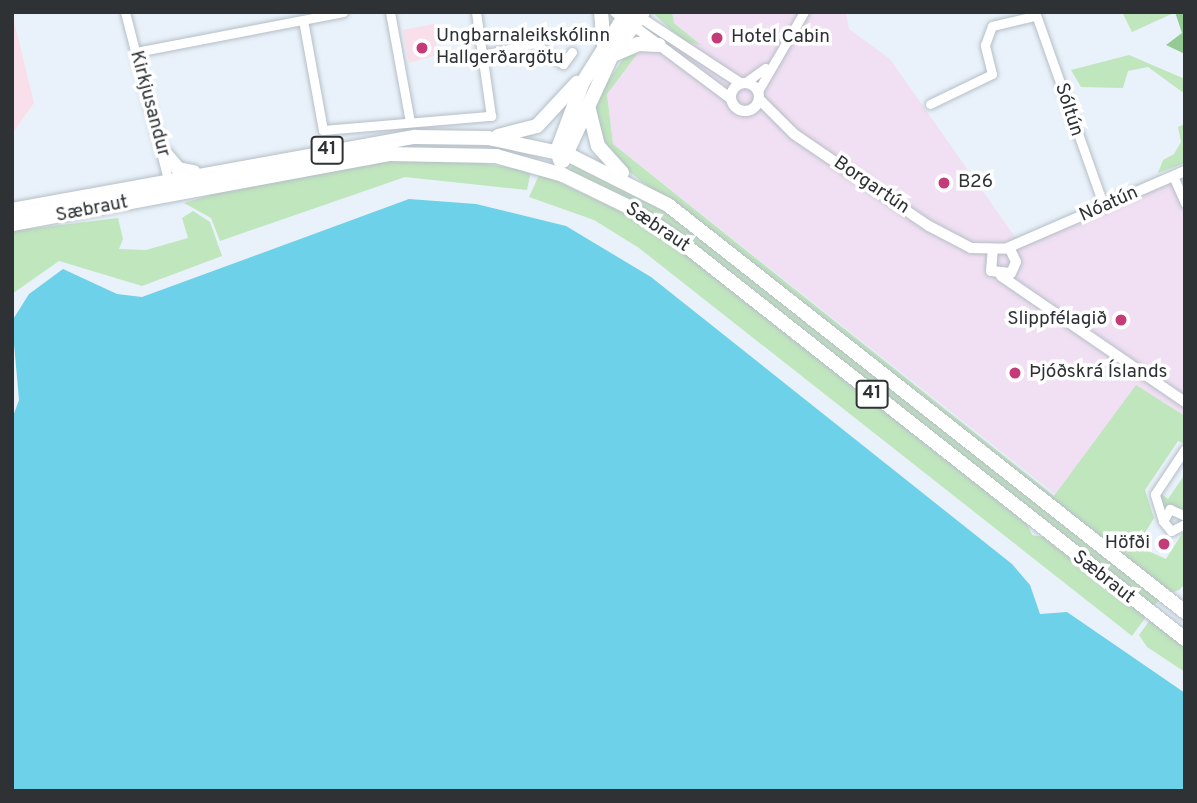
<!DOCTYPE html>
<html>
<head>
<meta charset="utf-8">
<style>
	body { margin:0 }
	#map { position:relative; width:1197px; height:803px; overflow:hidden; background:#e9f2fa; font-family:Overpass,sans-serif }
	div>[style] { position:absolute }
	[style*='--x'] { left:calc(var(--x)*1px); top:calc(var(--y)*1px); width:calc(var(--w)*1px); rotate:calc(var(--a)*1deg) }
	.commercial>* { inset:0; background:#f1e0f3 }
	.education>* { inset:0; background:#f8dfe9 }
	.green>* { inset:0; background:#c0e6be }
	.forest>* { inset:0; background:#93cb92 }
	.water>* { inset:0; background:#6dd1e9 }
	.roads { filter:drop-shadow(0 0 2px #b5bec6) drop-shadow(0 0 2px #b5bec6) }
	.minor>* { height:9px; margin:-4.5px; padding:0 4.5px; transform-origin:4.5px; border-radius:4.5px; background:#fff }
	.tertiary>* { height:10px; margin:-5px; padding:0 5px; transform-origin:5px; border-radius:5px; background:#fff }
	.tertiary>.ring { margin:-5px; padding:0; box-sizing:content-box; background:none; border:10px solid #fff; border-radius:50% }
	.primary>* { height:14px; margin:-7px; padding:0 7px; transform-origin:7px; border-radius:7px; background:#fff }
	.dots>* { width:19px; height:19px; translate:-50% -50%; box-sizing:border-box; border:4px solid #fff; border-radius:50% }
	span { translate:-50% -50%; white-space:nowrap; text-align:center; line-height:1.15; -webkit-text-stroke:7px #fff; paint-order:stroke }
	.shield-label span { padding:2px 5px; background:#fff; border:2px solid; border-radius:5px; -webkit-text-stroke-width:0 }
	.shield-label { font-size:18px; color:#2e3235; font-weight:700 }
	.poi-label { font-size:19px; color:#2e3235 }
	.left { translate:0 -50%; text-align:left }
	.right { translate:-100% -50%; text-align:right }
	.street-label { font-size:19px; color:#2e3235 }
	.frame { position:absolute; inset:0; border:14px solid #2e3235; pointer-events:none }
</style>
</head>
<body>
<div id="map">
	<div class="commercial">
		<i style="clip-path:polygon(672px 12px,846px 12px,849px 29px,890px 59px,1022px 247px,1172px 182px,1185px 210px,1185px 416px,1162px 401px,1052px 499px,1054px 493px,613px 144px,607px 94px,656px 21px,683px 41px,700px 44px,674px 23px)"></i>
	</div>
	<div class="education">
		<i style="clip-path:polygon(12px 13px,34px 103px,12px 134px)"></i>
		<i style="clip-path:polygon(433px 24px,448px 34px,436px 41px,438px 55px,409px 63px,403px 30px)"></i>
	</div>
	<div class="green">
		<i style="clip-path:polygon(672px 12px,674px 23px,701px 45px,683px 41px,654px 14px)"></i>
		<i style="clip-path:polygon(1122px 12px,1176px 12px,1132px 32px)"></i>
		<i style="clip-path:polygon(641px 49px,607px 94px,613px 144px,1054px 496px,1136px 385px,1185px 416px,1185px 444px,1178px 441px,1145px 490px,1154px 518px,1137px 546px,1166px 559px,1185px 529px,1185px 584px,1179px 590px,1168px 594px,613px 159px,590px 108px,623px 59px)"></i>
		<i style="clip-path:polygon(1129px 55px,1185px 79px,1185px 94px,1148px 67px,1128px 71px,1123px 88px,1081px 87px,1071px 70px)"></i>
		<i style="clip-path:polygon(1185px 124px,1185px 163px,1158px 173px,1163px 160px,1174px 154px,1181px 142px,1178px 127px)"></i>
		<i style="clip-path:polygon(451px 158px,531px 171px,527px 190px,405px 177px,220px 241px,211px 218px,184px 203px,244px 185px,385px 160px)"></i>
		<i style="clip-path:polygon(573px 163px,672px 213px,1159px 600px,1153px 607px,733px 275px,570px 171px)"></i>
		<i style="clip-path:polygon(540px 173px,657px 229px,1027px 524px,1032px 535px,1044px 537px,1146px 617px,1132px 636px,639px 248px,594px 220px,529px 197px)"></i>
		<i style="clip-path:polygon(193px 211px,210px 222px,222px 256px,142px 286px,59px 261px,12px 294px,12px 231px,118px 218px,123px 239px,119px 249px,146px 250px,188px 238px,182px 218px)"></i>
		<i style="clip-path:polygon(1185px 474px,1185px 509px,1162px 506px,1160px 493px,1168px 499px)"></i>
		<i style="clip-path:polygon(1150px 620px,1185px 644px,1185px 672px,1147px 647px,1139px 635px)"></i>
	</div>
	<div class="forest">
		<i style="clip-path:polygon(1175px 12px,1185px 12px,1185px 54px,1166px 45px,1182px 33px)"></i>
	</div>
	<div class="water">
		<i style="clip-path:polygon(409px 199px,476px 204px,566px 226px,651px 277px,1012px 564px,1030px 585px,1040px 614px,1067px 612px,1185px 693px,1185px 791px,12px 791px,12px 419px,19px 400px,12px 321px,29px 294px,63px 269px,117px 294px,142px 297px)"></i>
	</div>
	<div class="roads">
		<div class="minor">
			<i style="--x:125;--y:12;--w:177;--a:75.6"></i>
			<i style="--x:390;--y:12;--w:112;--a:79.7"></i>
			<i style="--x:1035;--y:12;--w:207;--a:70.5"></i>
			<i style="--x:303;--y:20;--w:112;--a:79.7"></i>
			<i style="--x:323;--y:130;--w:169;--a:-4.8"></i>
			<i style="--x:491;--y:116;--w:105;--a:-98.2"></i>
			<i style="--x:136;--y:52;--w:211;--a:-10.9"></i>
			<i style="--x:484;--y:55;--w:51;--a:-13.5"></i>
			<i style="--x:534;--y:43;--w:36;--a:36"></i>
			<i style="--x:563;--y:64;--w:15;--a:-53"></i>
			<i style="--x:746;--y:82;--w:24;--a:-36"></i>
			<i style="--x:758;--y:91;--w:91;--a:-59.8"></i>
			<i style="--x:930;--y:104;--w:69;--a:-25.8"></i>
			<i style="--x:992;--y:74;--w:30;--a:-104"></i>
			<i style="--x:985;--y:45;--w:20;--a:-70"></i>
			<i style="--x:992;--y:26;--w:43;--a:-13.4"></i>
			<i style="--x:1173;--y:176;--w:30;--a:66"></i>
			<i style="--x:1185;--y:516;--w:17;--a:-155"></i>
			<i style="--x:1170;--y:509;--w:14;--a:120"></i>
			<i style="--x:1163;--y:521;--w:13;--a:51"></i>
			<i style="--x:1171;--y:531;--w:16;--a:-27"></i>
			<i style="--x:1163;--y:521;--w:28;--a:-107"></i>
			<i style="--x:1155;--y:494;--w:54;--a:-56.3"></i>
		</div>
		<div class="tertiary">
			<i style="--x:615;--y:12;--w:144;--a:36.8"></i>
			<i style="--x:635;--y:14;--w:126;--a:33.3"></i>
			<i class="ring" style="left:731px;top:83px;width:18px;height:18px"></i>
			<i style="--x:759;--y:99;--w:49;--a:45"></i>
			<i style="--x:794;--y:134;--w:163;--a:34.3"></i>
			<i style="--x:929;--y:226;--w:47;--a:27.6"></i>
			<i style="--x:971;--y:248;--w:39;--a:1"></i>
			<i style="--x:1010;--y:249;--w:14;--a:65"></i>
			<i style="--x:1016;--y:262;--w:12;--a:114"></i>
			<i style="--x:1011;--y:273;--w:20;--a:-174"></i>
			<i style="--x:991;--y:271;--w:21;--a:-85"></i>
			<i style="--x:1007;--y:248;--w:194;--a:-23.4"></i>
			<i style="--x:1001;--y:276;--w:223;--a:34.4"></i>
		</div>
		<div class="primary">
			<i style="--x:601;--y:12;--w:33;--a:85"></i>
			<i style="--x:615;--y:54;--w:25;--a:-23"></i>
			<i style="--x:638;--y:44;--w:21;--a:3"></i>
			<i style="--x:588;--y:106;--w:41;--a:76"></i>
			<i style="--x:598;--y:146;--w:36;--a:48"></i>
			<i style="--x:498;--y:136;--w:40;--a:-14.4"></i>
			<i style="--x:537;--y:126;--w:59;--a:-47.1"></i>
			<i style="--x:163;--y:151;--w:23;--a:50"></i>
			<i style="--x:178;--y:169;--w:16;--a:11"></i>
			<i style="--x:560;--y:160;--w:9;--a:-108"></i>
			<i style="--x:557;--y:151;--w:74;--a:-69.4"></i>
			<i style="--x:583;--y:82;--w:83;--a:-57.8"></i>
			<i style="--x:563;--y:161;--w:115;--a:-65.2"></i>
			<i style="--x:611;--y:57;--w:55;--a:-54.6"></i>
			<i style="--x:12;--y:210;--w:410;--a:-10.3"></i>
			<i style="--x:415;--y:137;--w:73;--a:0.8"></i>
			<i style="--x:488;--y:138;--w:83;--a:11.9"></i>
			<i style="--x:569;--y:155;--w:111;--a:26.8"></i>
			<i style="--x:668;--y:205;--w:658;--a:38.21"></i>
			<i style="--x:12;--y:224;--w:382;--a:-10.5"></i>
			<i style="--x:388;--y:154;--w:108;--a:1.1"></i>
			<i style="--x:496;--y:156;--w:70;--a:15.8"></i>
			<i style="--x:563;--y:175;--w:73;--a:25.9"></i>
			<i style="--x:629;--y:207;--w:63;--a:33.9"></i>
			<i style="--x:681;--y:242;--w:642;--a:38.23"></i>
		</div>
	</div>
	<div class="dots">
		<i style="left:717px;top:38px;background:#c43b77"></i>
		<i style="left:422px;top:48px;background:#c43b77"></i>
		<i style="left:944px;top:183px;background:#c43b77"></i>
		<i style="left:1121px;top:320px;background:#c43b77"></i>
		<i style="left:1015px;top:373px;background:#c43b77"></i>
		<i style="left:1164px;top:544px;background:#c43b77"></i>
	</div>
	<div class="shield-label">
		<span style="left:327px;top:150px">41</span>
		<span style="left:872px;top:394px">41</span>
	</div>
	<div class="poi-label">
		<span class="left" style="left:436px;top:48px">Ungbarnaleikskólinn<br>Hallgerðargötu</span>
		<span class="left" style="left:731px;top:38px">Hotel Cabin</span>
		<span class="left" style="left:958px;top:183px">B26</span>
		<span class="right" style="left:1107px;top:320px">Slippfélagið</span>
		<span class="left" style="left:1029px;top:373px">Þjóðskrá Íslands</span>
		<span class="right" style="left:1150px;top:544px">Höfði</span>
	</div>
	<div class="street-label">
		<span style="left:149px;top:104px;rotate:75deg">Kirkjusandur</span>
		<span style="left:1068px;top:110px;rotate:72deg">Sóltún</span>
		<span style="left:871px;top:186px;rotate:34deg">Borgartún</span>
		<span style="left:1109px;top:205px;rotate:-24deg">Nóatún</span>
		<span style="left:92px;top:210px;rotate:-11deg">Sæbraut</span>
		<span style="left:657px;top:228px;rotate:34deg">Sæbraut</span>
		<span style="left:1103px;top:578px;rotate:38deg">Sæbraut</span>
	</div>
	<div class="frame"></div>
</div>
</body>
</html>
